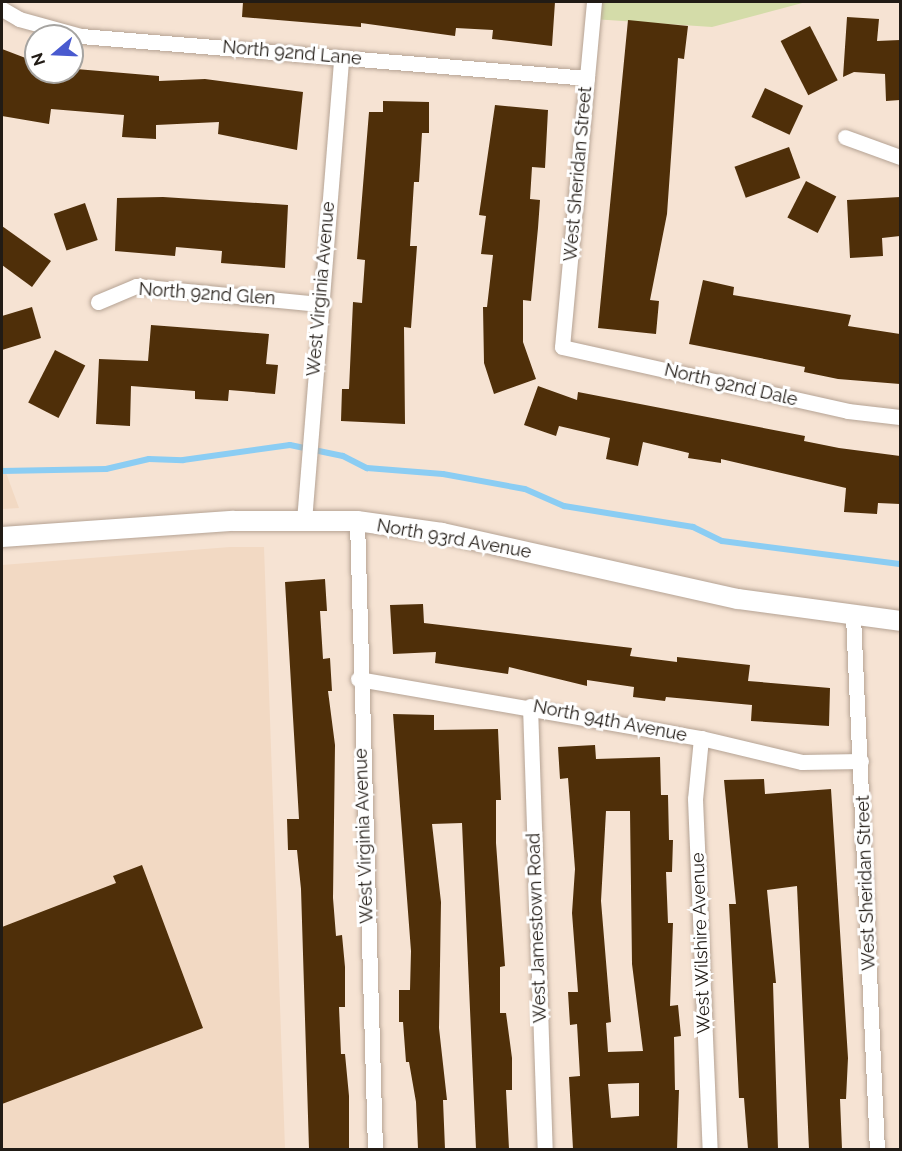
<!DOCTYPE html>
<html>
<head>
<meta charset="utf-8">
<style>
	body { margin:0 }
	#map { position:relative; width:902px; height:1151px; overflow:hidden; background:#f6e3d3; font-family:Raleway,sans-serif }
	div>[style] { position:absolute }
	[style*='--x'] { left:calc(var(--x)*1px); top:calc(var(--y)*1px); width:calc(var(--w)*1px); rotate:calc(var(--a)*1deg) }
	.built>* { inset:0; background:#f2d9c3 }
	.green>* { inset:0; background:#d4dca9 }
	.stream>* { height:6px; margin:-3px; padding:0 3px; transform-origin:3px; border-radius:3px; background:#8bcdf3 }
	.building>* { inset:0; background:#4f2f09; transform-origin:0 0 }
	.roads { filter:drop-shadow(0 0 2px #b5a394) drop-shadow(0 0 2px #b5a394) }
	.minor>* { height:15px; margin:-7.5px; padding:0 7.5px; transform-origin:7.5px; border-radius:7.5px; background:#fff }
	.tertiary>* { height:20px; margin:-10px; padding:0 10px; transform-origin:10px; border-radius:10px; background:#fff }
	span { translate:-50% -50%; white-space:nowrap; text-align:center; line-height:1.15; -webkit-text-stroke:6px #fff; paint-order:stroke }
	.street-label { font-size:18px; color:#211b15 }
	.frame { position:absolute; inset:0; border:3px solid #211b15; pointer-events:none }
	.north { position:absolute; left:24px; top:24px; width:60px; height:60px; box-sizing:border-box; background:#fff; border:2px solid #a6a4a1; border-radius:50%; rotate:251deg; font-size:16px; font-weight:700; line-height:24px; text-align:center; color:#211b15 }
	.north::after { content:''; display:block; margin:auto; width:21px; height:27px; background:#495acf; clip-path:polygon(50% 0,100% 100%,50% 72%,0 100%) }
</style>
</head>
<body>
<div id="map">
	<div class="built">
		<i style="clip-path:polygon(2px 462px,19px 508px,2px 509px)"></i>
		<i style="clip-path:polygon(230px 547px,264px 547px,285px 1149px,2px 1150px,2px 565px)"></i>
	</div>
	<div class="green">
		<i style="clip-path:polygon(594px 2px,806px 2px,712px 27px,593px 19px)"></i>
	</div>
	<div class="stream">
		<i style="--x:2;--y:471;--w:104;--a:-1.1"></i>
		<i style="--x:106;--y:469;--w:44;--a:-13.1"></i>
		<i style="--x:149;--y:459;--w:34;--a:2"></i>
		<i style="--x:183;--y:460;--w:108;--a:-8"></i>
		<i style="--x:290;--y:445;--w:54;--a:11.7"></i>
		<i style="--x:343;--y:456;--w:27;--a:27"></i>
		<i style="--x:367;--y:468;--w:76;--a:4.5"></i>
		<i style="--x:443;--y:474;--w:83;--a:10.4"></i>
		<i style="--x:525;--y:489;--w:43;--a:23.6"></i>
		<i style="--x:564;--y:506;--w:131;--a:9.2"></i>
		<i style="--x:693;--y:527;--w:32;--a:26"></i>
		<i style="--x:722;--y:541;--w:179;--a:7.4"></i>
	</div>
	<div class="building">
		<i style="clip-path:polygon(243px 2px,555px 2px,552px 46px,492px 39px,493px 30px,456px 28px,455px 36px,361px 23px,361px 27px,242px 17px)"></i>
		<i style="clip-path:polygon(847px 17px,879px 19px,877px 41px,900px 40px,900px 100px,886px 101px,885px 74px,854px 72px,843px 77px)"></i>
		<i style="clip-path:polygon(628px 20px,688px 26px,684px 59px,678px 58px,667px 214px,650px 300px,659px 301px,656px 334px,598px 328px)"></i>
		<i style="left:810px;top:26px;width:61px;height:33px;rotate:63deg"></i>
		<i style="clip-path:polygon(2px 49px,36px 62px,36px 72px,76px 69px,159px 76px,159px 81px,205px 79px,303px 92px,297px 150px,218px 134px,219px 122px,156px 125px,156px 139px,122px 137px,124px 115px,51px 109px,49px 124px,2px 116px)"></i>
		<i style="left:765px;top:88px;width:42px;height:32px;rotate:25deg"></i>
		<i style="clip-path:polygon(383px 101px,429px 102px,429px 133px,422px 133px,419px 182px,414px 182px,410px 246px,417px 246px,411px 328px,404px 327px,405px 424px,341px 421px,342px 389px,349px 389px,353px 302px,362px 303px,365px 260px,357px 259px,369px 112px,383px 112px)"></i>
		<i style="clip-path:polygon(495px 105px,548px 110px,545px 168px,532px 167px,530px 199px,540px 200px,538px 228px,531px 301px,523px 300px,523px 342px,536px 379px,494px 394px,484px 363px,483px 307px,487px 307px,493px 255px,481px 254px,486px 216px,479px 215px)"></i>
		<i style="left:789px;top:147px;width:33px;height:58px;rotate:70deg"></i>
		<i style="left:806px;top:181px;width:34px;height:41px;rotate:27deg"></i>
		<i style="clip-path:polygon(163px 197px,288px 205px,285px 268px,221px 263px,222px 251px,176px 247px,175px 256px,115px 251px,117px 198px)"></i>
		<i style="clip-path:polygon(900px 197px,900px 236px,882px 238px,883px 256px,850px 258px,847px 200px)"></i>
		<i style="left:85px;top:203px;width:39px;height:33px;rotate:71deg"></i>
		<i style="clip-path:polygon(2px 226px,51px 261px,32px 287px,2px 265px)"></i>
		<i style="clip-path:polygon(703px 280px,734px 287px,733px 295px,851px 315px,848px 326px,900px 334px,900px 384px,838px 379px,804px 372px,805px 367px,689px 344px)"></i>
		<i style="clip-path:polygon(32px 307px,41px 338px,2px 350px,2px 316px)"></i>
		<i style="clip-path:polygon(151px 325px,269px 334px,266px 364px,278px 365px,275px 394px,229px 390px,228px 401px,195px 399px,195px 391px,131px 386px,130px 426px,96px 424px,99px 359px,148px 361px)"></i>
		<i style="left:55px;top:350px;width:34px;height:59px;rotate:27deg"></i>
		<i style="clip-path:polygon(538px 386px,577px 400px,578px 392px,805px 436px,804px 441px,839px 448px,900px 456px,900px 504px,878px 503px,877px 514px,844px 512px,846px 488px,721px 459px,721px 463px,688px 458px,689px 453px,643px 442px,638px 466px,606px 459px,610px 438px,559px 426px,556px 436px,524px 425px)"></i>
		<i style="clip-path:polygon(325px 579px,327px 611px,320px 611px,323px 659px,330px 658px,332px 691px,328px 691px,335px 745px,333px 898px,336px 936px,342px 935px,345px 967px,345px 1007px,339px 1007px,341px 1054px,345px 1054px,349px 1096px,349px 1149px,309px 1149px,301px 889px,297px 850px,288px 850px,287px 819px,299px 819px,285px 582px)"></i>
		<i style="clip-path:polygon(423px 604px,424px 623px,632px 648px,630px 656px,677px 662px,677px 657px,750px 665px,748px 681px,830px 688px,829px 726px,751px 721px,752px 705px,666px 697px,665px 701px,633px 697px,634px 687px,587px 680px,587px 686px,509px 667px,508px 674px,435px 663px,436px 652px,393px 654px,390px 605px)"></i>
		<i style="clip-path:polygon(393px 714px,434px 715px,434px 730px,498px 729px,501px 800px,496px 800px,496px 843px,505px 966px,500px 967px,500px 1013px,506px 1013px,512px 1058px,512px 1090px,506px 1090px,509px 1149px,476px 1149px,462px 823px,432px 824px,441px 902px,439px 1028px,447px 1100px,443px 1100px,445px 1149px,418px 1149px,416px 1102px,409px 1062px,406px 1062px,403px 1022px,399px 1022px,399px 990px,410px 990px,411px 951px)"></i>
		<i style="clip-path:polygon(evenodd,595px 745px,596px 759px,660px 757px,661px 795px,668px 795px,669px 840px,673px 840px,672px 872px,666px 872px,668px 923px,673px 923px,670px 1006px,678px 1005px,681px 1036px,674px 1037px,675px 1090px,679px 1090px,677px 1149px,573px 1149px,569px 1077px,580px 1076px,577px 1024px,570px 1025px,568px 992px,578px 992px,572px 913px,575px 869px,568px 778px,560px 779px,558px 747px,595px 745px,606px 811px,630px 811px,632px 964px,643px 1051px,608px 1052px,606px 1023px,611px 1022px,601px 901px,606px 811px,595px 745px,639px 1083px,639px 1116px,611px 1118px,608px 1084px,639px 1083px)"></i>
		<i style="clip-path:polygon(764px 779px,765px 794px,831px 789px,848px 1058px,846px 1099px,840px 1099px,842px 1149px,809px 1149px,797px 886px,767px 890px,776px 983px,773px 983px,778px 1149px,748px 1149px,744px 1098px,739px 1098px,729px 904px,736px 904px,724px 780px)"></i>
		<i style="clip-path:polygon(142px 865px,203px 1028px,2px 1104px,2px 927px,116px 883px,113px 876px)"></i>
	</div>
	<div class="roads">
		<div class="minor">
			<i style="--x:594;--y:2;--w:346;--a:95.3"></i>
			<i style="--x:562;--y:347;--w:293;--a:12.6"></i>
			<i style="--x:848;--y:411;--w:52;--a:6.6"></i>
			<i style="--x:2;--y:9;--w:20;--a:30"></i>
			<i style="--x:19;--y:19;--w:64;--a:15.3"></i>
			<i style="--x:81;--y:36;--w:508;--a:4.74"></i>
			<i style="--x:845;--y:137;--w:59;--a:20"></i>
			<i style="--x:98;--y:302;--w:41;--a:-22.8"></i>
			<i style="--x:136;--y:286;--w:184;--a:5.6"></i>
			<i style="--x:304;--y:521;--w:464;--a:-85.4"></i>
			<i style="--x:357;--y:521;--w:629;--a:88.36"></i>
			<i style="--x:853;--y:616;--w:535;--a:87.43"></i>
			<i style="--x:358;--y:679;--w:348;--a:9.8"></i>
			<i style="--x:701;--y:738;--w:104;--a:13.4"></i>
			<i style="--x:802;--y:762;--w:59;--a:-1"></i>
			<i style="--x:530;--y:706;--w:444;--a:88.1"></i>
			<i style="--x:701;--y:738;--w:61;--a:95.6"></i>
			<i style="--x:695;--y:799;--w:351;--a:87.6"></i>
		</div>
		<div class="tertiary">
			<i style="--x:2;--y:537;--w:232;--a:-4"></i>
			<i style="--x:233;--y:521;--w:124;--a:0"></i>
			<i style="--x:357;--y:521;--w:86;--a:8"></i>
			<i style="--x:442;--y:533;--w:303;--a:12.6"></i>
			<i style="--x:738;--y:599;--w:163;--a:7.7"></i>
		</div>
	</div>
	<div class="street-label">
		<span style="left:292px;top:53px;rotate:5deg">North 92nd Lane</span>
		<span style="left:578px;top:174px;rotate:-85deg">West Sheridan Street</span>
		<span style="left:321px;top:289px;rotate:-85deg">West Virginia Avenue</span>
		<span style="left:207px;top:294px;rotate:4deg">North 92nd Glen</span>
		<span style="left:731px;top:385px;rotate:13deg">North 92nd Dale</span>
		<span style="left:454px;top:539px;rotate:10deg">North 93rd Avenue</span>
		<span style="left:610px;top:721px;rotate:11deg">North 94th Avenue</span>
		<span style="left:364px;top:836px;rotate:-92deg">West Virginia Avenue</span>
		<span style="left:866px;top:883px;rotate:-92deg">West Sheridan Street</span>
		<span style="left:537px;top:928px;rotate:-92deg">West Jamestown Road</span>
		<span style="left:701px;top:943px;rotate:-92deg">West Wilshire Avenue</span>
	</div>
	<div class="frame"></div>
	<div class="north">N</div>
</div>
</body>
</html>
